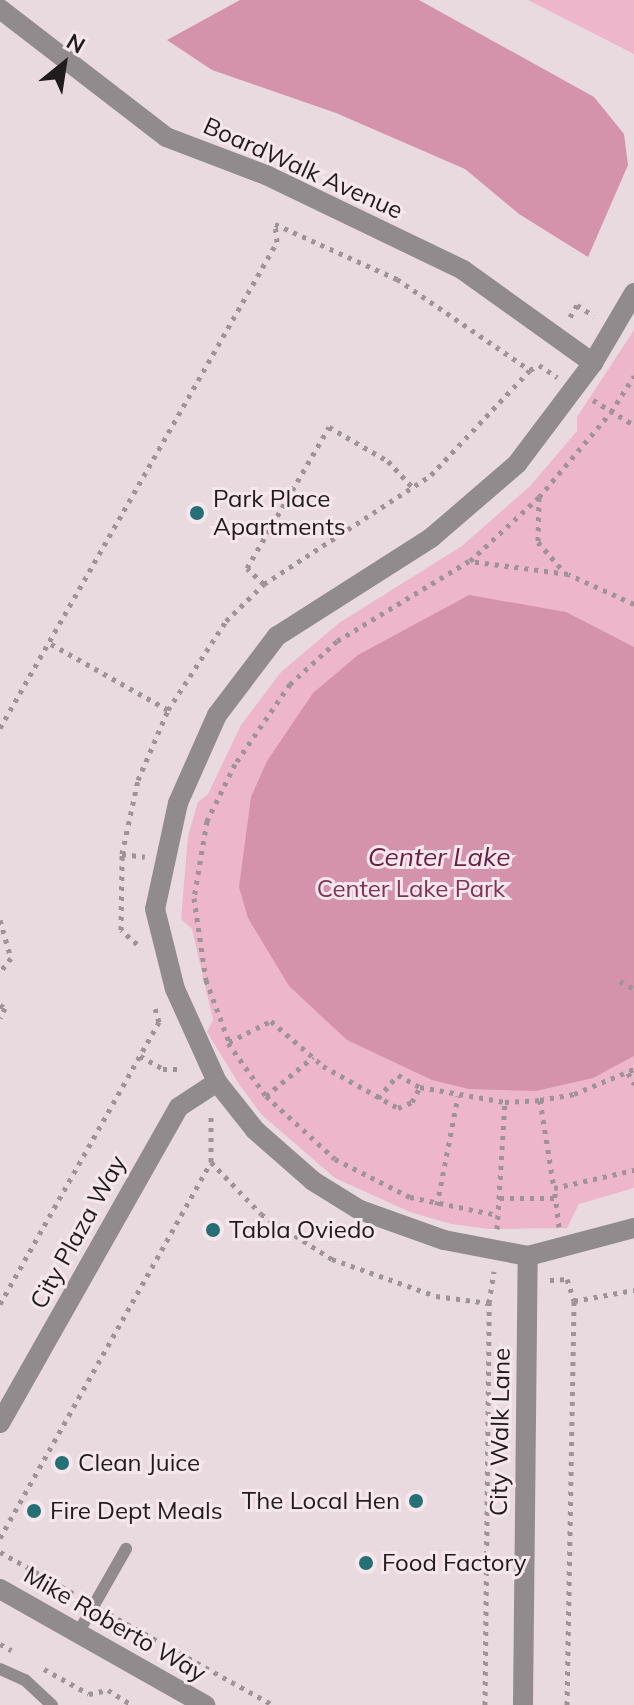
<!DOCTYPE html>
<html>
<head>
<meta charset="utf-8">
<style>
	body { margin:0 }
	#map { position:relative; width:634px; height:1705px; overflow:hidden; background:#e9dadf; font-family:Mulish,sans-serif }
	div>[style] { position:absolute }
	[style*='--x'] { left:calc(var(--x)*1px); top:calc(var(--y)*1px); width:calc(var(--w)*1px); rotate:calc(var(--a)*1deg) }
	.green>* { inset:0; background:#eeb6ca }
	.water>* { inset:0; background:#d493ab }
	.path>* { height:5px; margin-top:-2.5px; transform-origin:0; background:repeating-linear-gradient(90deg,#9e9396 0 4px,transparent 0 10px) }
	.service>* { height:12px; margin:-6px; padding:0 6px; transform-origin:6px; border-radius:6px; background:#918b8d }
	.minor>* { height:20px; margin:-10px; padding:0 10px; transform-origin:10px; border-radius:10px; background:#918b8d }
	.dots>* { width:22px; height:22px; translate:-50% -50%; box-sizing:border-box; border:4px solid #f6e7ec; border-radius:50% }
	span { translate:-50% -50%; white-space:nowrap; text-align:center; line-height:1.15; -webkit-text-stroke:6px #f6e7ec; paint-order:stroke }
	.street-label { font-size:24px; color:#201b1c }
	.poi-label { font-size:24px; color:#201b1c }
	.left { translate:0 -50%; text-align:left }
	.right { translate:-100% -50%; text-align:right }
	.park-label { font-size:24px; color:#813356 }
	.water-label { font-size:26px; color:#6b1e42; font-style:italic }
	.north { position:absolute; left:24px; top:24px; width:80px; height:80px; -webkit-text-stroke:6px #f6e7ec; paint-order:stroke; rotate:30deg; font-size:22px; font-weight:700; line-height:32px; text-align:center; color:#201b1c }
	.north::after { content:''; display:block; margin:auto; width:28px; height:36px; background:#201b1c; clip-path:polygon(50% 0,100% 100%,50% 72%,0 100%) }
</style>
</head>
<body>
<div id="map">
	<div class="green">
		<i style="clip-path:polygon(528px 0,634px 0,634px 54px)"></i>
		<i style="clip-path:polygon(634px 330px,634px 1188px,579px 1204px,567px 1228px,489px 1229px,451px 1224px,410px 1212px,335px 1178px,262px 1115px,239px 1084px,207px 1032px,213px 1020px,192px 929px,181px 919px,188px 836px,198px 802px,208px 794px,241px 725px,281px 672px,339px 623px,462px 546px,530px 486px,577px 431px,577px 417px)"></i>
	</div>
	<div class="water">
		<i style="clip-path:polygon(240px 0,419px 0,594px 97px,624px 134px,628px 165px,588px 257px,519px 214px,465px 169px,336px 113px,212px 70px,167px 40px)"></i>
		<i style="clip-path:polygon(469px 595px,566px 612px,634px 647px,634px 1056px,593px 1078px,536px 1091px,469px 1089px,432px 1080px,347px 1040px,289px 986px,248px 918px,239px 887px,251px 797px,267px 761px,313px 693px,358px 655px)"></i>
	</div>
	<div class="path">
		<i style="--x:570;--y:317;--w:14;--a:-60"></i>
		<i style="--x:577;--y:305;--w:20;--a:33"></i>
		<i style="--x:593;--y:400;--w:48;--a:31.4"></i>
		<i style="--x:539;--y:497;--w:111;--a:-49.7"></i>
		<i style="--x:611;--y:412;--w:43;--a:-57.4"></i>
		<i style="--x:470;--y:561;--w:94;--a:-42.8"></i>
		<i style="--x:539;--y:497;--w:45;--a:91.3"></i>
		<i style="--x:538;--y:542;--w:37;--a:49"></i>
		<i style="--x:264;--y:584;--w:23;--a:-137"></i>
		<i style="--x:247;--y:568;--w:163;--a:-59.8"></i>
		<i style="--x:329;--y:427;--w:68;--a:30"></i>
		<i style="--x:388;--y:461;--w:37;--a:47"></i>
		<i style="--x:634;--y:604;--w:72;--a:-155.6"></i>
		<i style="--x:568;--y:574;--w:100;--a:-172.5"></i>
		<i style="--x:469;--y:561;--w:154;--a:148.8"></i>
		<i style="--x:337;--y:641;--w:64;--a:137.5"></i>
		<i style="--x:290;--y:684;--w:97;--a:124.5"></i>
		<i style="--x:235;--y:764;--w:64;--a:116.2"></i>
		<i style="--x:207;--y:821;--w:78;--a:99.6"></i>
		<i style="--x:194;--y:898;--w:83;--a:81.7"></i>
		<i style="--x:206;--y:980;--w:66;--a:69.6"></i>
		<i style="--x:229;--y:1042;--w:47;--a:-26.6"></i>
		<i style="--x:271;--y:1021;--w:69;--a:40.9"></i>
		<i style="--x:323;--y:1066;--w:86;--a:29.2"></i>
		<i style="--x:398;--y:1108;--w:15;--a:-23"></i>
		<i style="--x:412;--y:1102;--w:17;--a:-62"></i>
		<i style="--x:420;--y:1087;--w:86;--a:10"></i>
		<i style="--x:505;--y:1102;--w:35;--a:-3"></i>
		<i style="--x:540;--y:1100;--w:35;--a:-10"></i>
		<i style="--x:574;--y:1094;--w:65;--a:-22.6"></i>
		<i style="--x:51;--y:644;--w:134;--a:29.4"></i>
		<i style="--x:0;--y:728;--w:559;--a:-60.32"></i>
		<i style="--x:277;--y:242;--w:18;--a:-96"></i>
		<i style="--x:275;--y:224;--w:134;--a:24.3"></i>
		<i style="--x:397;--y:279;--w:161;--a:34.4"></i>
		<i style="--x:122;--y:854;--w:23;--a:7"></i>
		<i style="--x:0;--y:920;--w:40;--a:74"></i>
		<i style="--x:11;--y:958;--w:18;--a:128"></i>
		<i style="--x:137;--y:944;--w:21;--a:-139"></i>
		<i style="--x:121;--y:930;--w:76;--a:-89.2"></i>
		<i style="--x:122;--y:854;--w:76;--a:-77.8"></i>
		<i style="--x:138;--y:780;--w:76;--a:-66.8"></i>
		<i style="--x:168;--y:710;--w:106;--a:-56.9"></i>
		<i style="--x:226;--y:621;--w:53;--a:-44.2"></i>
		<i style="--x:264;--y:584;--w:199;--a:-33.1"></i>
		<i style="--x:431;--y:475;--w:144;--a:-46.7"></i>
		<i style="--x:530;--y:370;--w:10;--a:-29"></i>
		<i style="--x:539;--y:365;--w:22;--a:34"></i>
		<i style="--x:620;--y:981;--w:16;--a:30"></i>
		<i style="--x:0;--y:1005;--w:6;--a:31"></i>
		<i style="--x:5;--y:1008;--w:11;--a:117"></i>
		<i style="--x:228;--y:1043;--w:65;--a:54.4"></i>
		<i style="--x:266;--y:1096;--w:93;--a:42.4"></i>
		<i style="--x:335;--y:1159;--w:84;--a:26.9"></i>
		<i style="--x:410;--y:1197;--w:90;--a:11.6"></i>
		<i style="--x:140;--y:1056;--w:26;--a:29"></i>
		<i style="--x:163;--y:1069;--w:18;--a:0"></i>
		<i style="--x:628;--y:1073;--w:13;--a:61"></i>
		<i style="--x:266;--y:1096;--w:61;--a:-39.7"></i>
		<i style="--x:378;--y:1098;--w:30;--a:-49"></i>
		<i style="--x:398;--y:1075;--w:25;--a:29"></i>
		<i style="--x:540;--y:1100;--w:89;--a:81"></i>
		<i style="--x:211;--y:1117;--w:45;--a:90"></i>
		<i style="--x:211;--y:1162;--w:72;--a:46.1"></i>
		<i style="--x:261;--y:1214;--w:84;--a:32.4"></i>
		<i style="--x:332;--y:1259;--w:110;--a:19.6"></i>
		<i style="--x:436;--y:1296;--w:53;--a:7.5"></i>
		<i style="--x:489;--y:1303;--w:32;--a:-81"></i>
		<i style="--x:500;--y:1198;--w:55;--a:0"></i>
		<i style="--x:437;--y:1205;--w:111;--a:-79.1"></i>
		<i style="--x:559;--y:1227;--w:39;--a:-97"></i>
		<i style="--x:554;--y:1188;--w:82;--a:-12.7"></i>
		<i style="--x:497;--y:1229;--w:127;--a:-86.4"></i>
		<i style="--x:550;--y:1280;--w:17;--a:-3"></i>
		<i style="--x:567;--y:1279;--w:23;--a:72"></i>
		<i style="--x:574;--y:1301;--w:61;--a:-10.4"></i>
		<i style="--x:0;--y:1304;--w:324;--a:-60.6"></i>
		<i style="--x:159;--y:1022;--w:15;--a:-106"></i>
		<i style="--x:0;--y:1538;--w:431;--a:-60.7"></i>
		<i style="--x:0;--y:1552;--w:92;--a:29.4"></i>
		<i style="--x:109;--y:1614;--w:188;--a:29"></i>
		<i style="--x:0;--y:1644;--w:13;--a:29"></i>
		<i style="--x:44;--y:1669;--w:51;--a:29.1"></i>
		<i style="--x:89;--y:1694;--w:19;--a:-12"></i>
		<i style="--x:108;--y:1690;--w:28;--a:32"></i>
		<i style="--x:485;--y:1705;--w:402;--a:-89.4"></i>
		<i style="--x:567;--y:1705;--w:404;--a:-89"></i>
	</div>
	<div class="service">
		<i style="--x:78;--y:1633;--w:97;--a:-60.3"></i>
		<i style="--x:0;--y:1669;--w:27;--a:24"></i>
		<i style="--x:25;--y:1680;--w:37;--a:43"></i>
	</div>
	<div class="minor">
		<i style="--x:0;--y:9;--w:210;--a:37.6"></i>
		<i style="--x:166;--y:137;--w:107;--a:20.8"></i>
		<i style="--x:266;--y:175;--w:219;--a:25.7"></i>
		<i style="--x:463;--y:270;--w:160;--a:35.6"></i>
		<i style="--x:634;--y:293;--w:81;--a:120.4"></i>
		<i style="--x:593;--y:363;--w:126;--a:127"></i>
		<i style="--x:517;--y:464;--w:113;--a:139.3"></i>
		<i style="--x:431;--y:538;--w:183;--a:147.5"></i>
		<i style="--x:277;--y:636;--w:99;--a:127.2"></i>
		<i style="--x:217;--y:715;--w:96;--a:113.9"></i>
		<i style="--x:178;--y:803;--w:108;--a:102.2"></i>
		<i style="--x:155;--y:909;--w:82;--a:76"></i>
		<i style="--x:175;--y:989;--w:102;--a:65.7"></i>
		<i style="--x:217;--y:1082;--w:61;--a:51.6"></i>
		<i style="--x:255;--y:1130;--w:77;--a:41.3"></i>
		<i style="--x:313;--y:1181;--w:55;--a:31.7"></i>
		<i style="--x:360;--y:1210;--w:89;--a:19.7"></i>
		<i style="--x:444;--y:1240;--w:86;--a:10.8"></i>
		<i style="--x:528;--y:1256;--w:110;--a:-14.8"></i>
		<i style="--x:0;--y:1423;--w:363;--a:-60.5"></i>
		<i style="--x:179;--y:1107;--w:45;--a:-33.3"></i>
		<i style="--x:0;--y:1589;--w:236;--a:29.5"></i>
		<i style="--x:523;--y:1705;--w:449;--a:-89.4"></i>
	</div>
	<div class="dots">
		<i style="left:197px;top:513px;background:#256f77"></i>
		<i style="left:213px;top:1230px;background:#256f77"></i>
		<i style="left:62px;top:1463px;background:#256f77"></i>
		<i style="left:416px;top:1501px;background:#256f77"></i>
		<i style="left:34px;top:1511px;background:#256f77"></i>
		<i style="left:366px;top:1563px;background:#256f77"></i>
	</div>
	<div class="street-label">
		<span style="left:303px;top:168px;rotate:24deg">BoardWalk Avenue</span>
		<span style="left:78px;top:1232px;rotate:-61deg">City Plaza Way</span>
		<span style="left:500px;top:1432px;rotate:-89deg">City Walk Lane</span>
		<span style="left:115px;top:1624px;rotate:30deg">Mike Roberto Way</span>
	</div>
	<div class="poi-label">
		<span class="left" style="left:213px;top:513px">Park Place<br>Apartments</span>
		<span class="left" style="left:229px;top:1230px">Tabla Oviedo</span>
		<span class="left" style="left:78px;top:1463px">Clean Juice</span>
		<span class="right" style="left:400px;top:1501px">The Local Hen</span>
		<span class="left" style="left:50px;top:1511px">Fire Dept Meals</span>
		<span class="left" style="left:382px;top:1563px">Food Factory</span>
	</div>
	<div class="park-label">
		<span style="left:411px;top:889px">Center Lake Park</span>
	</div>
	<div class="water-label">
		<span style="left:439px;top:857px">Center Lake</span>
	</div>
	<div class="north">N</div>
</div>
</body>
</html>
